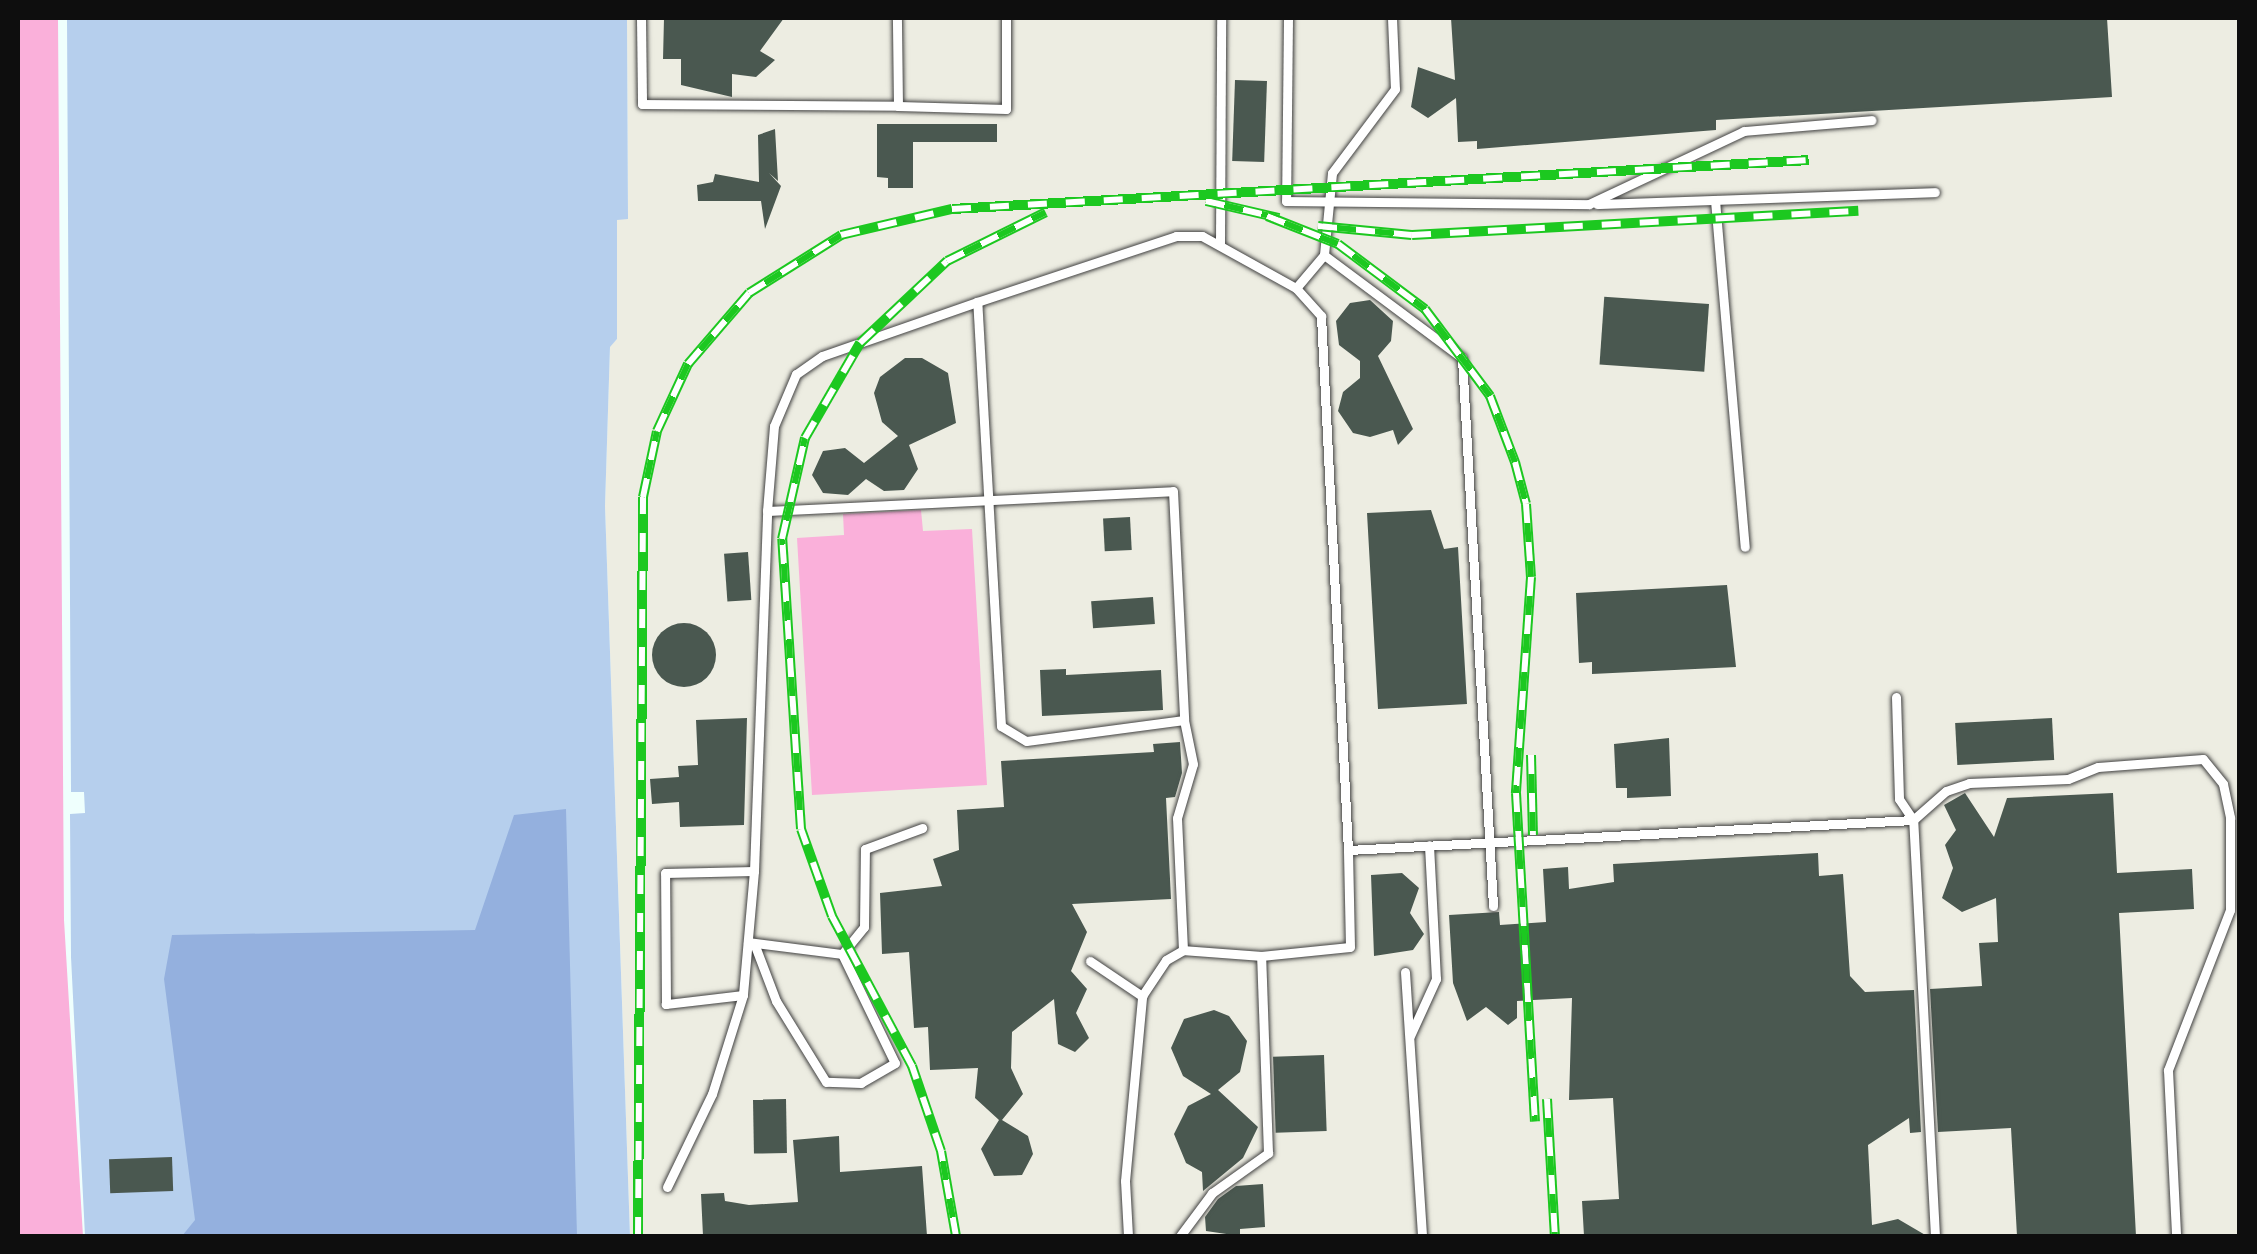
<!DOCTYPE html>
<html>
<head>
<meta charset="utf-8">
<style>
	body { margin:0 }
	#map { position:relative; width:2257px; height:1254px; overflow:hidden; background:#effffd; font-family:"Noto Serif",serif }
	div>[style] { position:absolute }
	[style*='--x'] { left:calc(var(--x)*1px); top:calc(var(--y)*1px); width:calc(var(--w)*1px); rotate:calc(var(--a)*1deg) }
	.industrial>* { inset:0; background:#edede2 }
	.green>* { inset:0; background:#b6cfed }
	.forest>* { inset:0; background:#94b0de }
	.water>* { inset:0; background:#fab0da }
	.building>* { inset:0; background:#4a5850; transform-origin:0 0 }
	.round { border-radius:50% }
	.roads { filter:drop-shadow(0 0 2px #414141) drop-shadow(0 0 2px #414141) }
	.service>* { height:9px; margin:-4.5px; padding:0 4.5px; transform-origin:4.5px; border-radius:4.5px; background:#fff }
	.rail>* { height:10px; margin-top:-5px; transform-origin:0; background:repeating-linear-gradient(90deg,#fff 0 19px,#1cc820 0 38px); box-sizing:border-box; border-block:2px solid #1cc820 }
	span { translate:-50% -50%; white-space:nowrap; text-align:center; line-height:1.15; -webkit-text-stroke:10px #fff; paint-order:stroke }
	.frame { position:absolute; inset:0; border:20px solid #0e0e0e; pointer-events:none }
</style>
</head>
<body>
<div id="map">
	<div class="industrial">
		<i style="clip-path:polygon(627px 18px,2239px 18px,2239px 1236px,630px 1236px,605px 506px,610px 346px,617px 339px,617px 219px,628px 218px)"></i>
	</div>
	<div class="green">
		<i style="clip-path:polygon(67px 18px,627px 18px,628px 219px,617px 220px,617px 339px,610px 347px,605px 506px,630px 1236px,85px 1236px,71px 957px,70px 814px,85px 813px,84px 792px,71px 792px)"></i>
	</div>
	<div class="forest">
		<i style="clip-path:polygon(566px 809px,577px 1236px,182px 1236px,195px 1220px,164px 979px,172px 935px,475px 930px,514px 815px)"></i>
	</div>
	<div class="water">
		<i style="clip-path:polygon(18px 18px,58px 18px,64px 920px,83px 1236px,18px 1236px)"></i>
		<i style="clip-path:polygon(921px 510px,923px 531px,972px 529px,987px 785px,812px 795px,797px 538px,844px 535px,843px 514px)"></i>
	</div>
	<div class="building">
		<i style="clip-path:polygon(664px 18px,784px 18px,760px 51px,775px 60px,756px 77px,732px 74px,732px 97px,681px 85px,681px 59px,663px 59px)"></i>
		<i style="clip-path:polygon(1451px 18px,2107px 18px,2112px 97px,1716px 120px,1716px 130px,1477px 149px,1477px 141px,1458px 142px,1456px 98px,1428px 118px,1411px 107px,1418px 67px,1455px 80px)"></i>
		<i style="left:1235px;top:80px;width:32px;height:81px;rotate:2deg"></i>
		<i style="clip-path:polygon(877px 124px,997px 124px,997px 142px,913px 142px,913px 188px,888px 188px,888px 178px,877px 177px)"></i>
		<i style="clip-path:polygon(775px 129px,778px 181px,769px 173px,781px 186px,765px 229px,761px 201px,698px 201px,697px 185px,713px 182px,715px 174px,759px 182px,758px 135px)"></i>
		<i style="clip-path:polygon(1370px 300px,1393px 321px,1391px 341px,1378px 356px,1413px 429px,1398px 445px,1393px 430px,1370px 437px,1353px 433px,1338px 411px,1343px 392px,1360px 378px,1360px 361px,1339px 345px,1336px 321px,1350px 303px)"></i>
		<i style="left:1709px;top:304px;width:68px;height:105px;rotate:94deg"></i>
		<i style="clip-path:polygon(905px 358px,922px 358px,948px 373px,956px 423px,909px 445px,918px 469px,904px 490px,884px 491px,866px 479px,848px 495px,823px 493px,812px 475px,823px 451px,845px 448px,864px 463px,898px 436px,882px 422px,874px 393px,880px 377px)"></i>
		<i style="clip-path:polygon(1431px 510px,1444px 549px,1458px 547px,1467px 704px,1378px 709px,1367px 513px)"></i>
		<i style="left:1130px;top:517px;width:33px;height:27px;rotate:87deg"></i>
		<i style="left:748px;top:552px;width:48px;height:24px;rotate:86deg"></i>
		<i style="clip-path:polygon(1727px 585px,1736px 667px,1592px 674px,1592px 662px,1579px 663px,1576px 593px)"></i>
		<i style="left:1153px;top:597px;width:27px;height:62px;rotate:86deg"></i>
		<i class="round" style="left:652px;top:623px;width:64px;height:64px"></i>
		<i style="clip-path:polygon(1066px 669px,1066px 675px,1161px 670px,1163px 710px,1042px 716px,1040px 670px)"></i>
		<i style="clip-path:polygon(747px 718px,744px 825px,680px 827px,679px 802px,652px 804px,650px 779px,679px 777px,678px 766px,698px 765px,696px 720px)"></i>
		<i style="left:2052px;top:718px;width:42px;height:97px;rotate:87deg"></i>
		<i style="clip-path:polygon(1669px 738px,1671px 796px,1627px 798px,1627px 788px,1616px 788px,1614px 744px)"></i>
		<i style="clip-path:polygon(1180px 742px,1182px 773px,1175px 797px,1166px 798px,1171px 899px,1072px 904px,1087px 932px,1071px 971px,1087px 989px,1076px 1013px,1089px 1038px,1075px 1052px,1058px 1044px,1054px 999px,1012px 1032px,1011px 1068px,1023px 1094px,1002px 1120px,1028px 1136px,1033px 1154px,1022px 1175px,994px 1176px,981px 1149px,999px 1120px,975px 1098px,978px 1068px,930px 1070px,928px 1027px,914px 1028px,909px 952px,882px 954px,880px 893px,942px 886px,933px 859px,959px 850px,957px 810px,1004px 807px,1001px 761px,1154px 752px,1153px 744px)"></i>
		<i style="clip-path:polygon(1965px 793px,1994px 837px,2007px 798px,2113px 793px,2117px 873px,2192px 869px,2194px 909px,2119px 913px,2136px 1236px,2017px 1236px,2011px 1128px,1938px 1132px,1930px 989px,1982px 986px,1979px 943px,1998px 942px,1996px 898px,1962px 912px,1942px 898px,1953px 868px,1945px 845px,1956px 830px,1944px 805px)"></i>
		<i style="clip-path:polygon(1818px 853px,1819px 876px,1843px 874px,1850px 976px,1865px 992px,1914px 990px,1921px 1132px,1910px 1133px,1909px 1118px,1868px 1145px,1872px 1225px,1898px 1219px,1927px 1236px,1584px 1236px,1582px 1201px,1619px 1199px,1613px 1098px,1569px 1100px,1572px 998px,1517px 1001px,1517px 1018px,1508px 1025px,1486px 1007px,1467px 1021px,1453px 983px,1449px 915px,1499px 912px,1500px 925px,1546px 922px,1543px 869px,1568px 867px,1569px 889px,1614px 882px,1613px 864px)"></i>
		<i style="clip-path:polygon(1402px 873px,1419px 888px,1410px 913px,1424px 934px,1413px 950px,1374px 956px,1371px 875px)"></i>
		<i style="clip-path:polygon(1214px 1010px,1229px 1016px,1247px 1041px,1240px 1072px,1218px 1090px,1258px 1127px,1243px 1158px,1203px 1191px,1202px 1172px,1186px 1163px,1174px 1134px,1188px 1106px,1211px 1094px,1183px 1076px,1171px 1048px,1184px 1019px)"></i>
		<i style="left:1324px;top:1055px;width:76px;height:51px;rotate:88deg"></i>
		<i style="left:786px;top:1099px;width:54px;height:33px;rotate:89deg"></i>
		<i style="clip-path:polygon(839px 1136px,840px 1172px,922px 1166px,927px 1236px,703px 1236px,701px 1194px,724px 1193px,725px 1201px,749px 1205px,798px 1202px,793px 1140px)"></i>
		<i style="left:172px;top:1157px;width:34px;height:63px;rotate:88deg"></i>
		<i style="clip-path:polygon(1263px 1184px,1265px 1227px,1240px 1229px,1240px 1236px,1206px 1231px,1205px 1217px,1218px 1199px,1236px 1186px)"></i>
	</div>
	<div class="roads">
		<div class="service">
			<i style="--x:641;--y:18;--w:86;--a:89.3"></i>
			<i style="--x:642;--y:104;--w:256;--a:0.4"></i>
			<i style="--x:898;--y:106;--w:88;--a:-90.7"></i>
			<i style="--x:1288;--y:18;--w:183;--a:90.6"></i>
			<i style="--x:1286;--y:201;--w:303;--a:0.6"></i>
			<i style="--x:1589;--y:204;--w:171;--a:-25.2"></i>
			<i style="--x:1744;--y:131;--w:128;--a:-4.9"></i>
			<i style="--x:1392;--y:18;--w:71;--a:87.6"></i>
			<i style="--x:1395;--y:89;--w:105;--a:126.9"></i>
			<i style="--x:1332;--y:173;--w:82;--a:95.6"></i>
			<i style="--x:1324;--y:255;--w:172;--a:36.7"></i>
			<i style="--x:1462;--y:358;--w:549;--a:86.76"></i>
			<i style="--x:898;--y:106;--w:108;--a:1.6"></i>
			<i style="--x:1006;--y:109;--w:91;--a:-90"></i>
			<i style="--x:1715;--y:200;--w:348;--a:85.1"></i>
			<i style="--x:1597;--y:204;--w:338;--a:-2"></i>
			<i style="--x:1220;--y:245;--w:227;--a:-89.7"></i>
			<i style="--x:1296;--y:288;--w:38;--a:48"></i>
			<i style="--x:1321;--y:316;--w:535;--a:87.11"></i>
			<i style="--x:977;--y:302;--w:164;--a:160.8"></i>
			<i style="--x:822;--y:356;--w:32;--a:145"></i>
			<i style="--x:796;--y:374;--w:56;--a:112.9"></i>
			<i style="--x:774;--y:426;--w:85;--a:94.7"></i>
			<i style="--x:767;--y:511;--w:406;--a:-2.8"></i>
			<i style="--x:1173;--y:491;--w:229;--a:87.2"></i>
			<i style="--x:1896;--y:697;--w:102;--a:88.3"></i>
			<i style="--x:1899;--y:799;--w:25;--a:56"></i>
			<i style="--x:754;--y:871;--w:124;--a:95.1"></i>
			<i style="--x:743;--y:995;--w:78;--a:173.3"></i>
			<i style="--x:666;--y:1004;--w:131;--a:-90.4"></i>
			<i style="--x:665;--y:873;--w:89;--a:-1.3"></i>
			<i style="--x:754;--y:871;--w:360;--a:-87.9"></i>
			<i style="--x:748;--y:942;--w:95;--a:7.3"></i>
			<i style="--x:842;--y:954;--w:121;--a:64.1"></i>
			<i style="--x:895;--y:1063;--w:39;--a:150"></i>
			<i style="--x:861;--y:1083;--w:35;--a:-178"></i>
			<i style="--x:826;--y:1082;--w:95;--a:-121.7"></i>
			<i style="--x:776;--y:1001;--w:62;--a:-110.8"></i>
			<i style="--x:1183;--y:950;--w:132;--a:-92.6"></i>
			<i style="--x:1177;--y:818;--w:56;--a:-73.5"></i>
			<i style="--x:1193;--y:764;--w:45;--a:-101.6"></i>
			<i style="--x:1184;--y:720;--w:159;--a:172.4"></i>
			<i style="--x:1026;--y:741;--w:29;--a:-149"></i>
			<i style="--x:1001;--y:726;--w:425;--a:-93.2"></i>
			<i style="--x:977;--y:302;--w:210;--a:-18.3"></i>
			<i style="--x:1176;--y:236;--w:26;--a:0"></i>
			<i style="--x:1202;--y:236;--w:107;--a:29"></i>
			<i style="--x:1296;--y:288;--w:43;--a:-49.7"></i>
			<i style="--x:842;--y:954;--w:35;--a:-51"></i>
			<i style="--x:864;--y:927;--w:78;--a:-89.3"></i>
			<i style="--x:865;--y:849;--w:61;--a:-20.2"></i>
			<i style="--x:1090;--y:961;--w:63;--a:33.9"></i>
			<i style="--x:1405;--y:972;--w:265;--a:86.3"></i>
			<i style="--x:1410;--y:1036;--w:63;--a:-65.5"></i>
			<i style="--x:1436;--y:979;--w:134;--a:-93"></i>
			<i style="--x:667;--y:1187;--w:103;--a:-64.2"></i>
			<i style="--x:712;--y:1094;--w:104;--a:-72.6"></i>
			<i style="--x:1128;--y:1236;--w:55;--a:-93.1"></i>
			<i style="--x:1125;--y:1181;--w:186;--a:-84.7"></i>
			<i style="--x:1142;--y:996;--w:43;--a:-56.3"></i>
			<i style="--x:1166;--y:960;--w:20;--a:-30"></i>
			<i style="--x:1183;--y:950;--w:78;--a:4.4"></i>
			<i style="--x:1180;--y:1236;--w:54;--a:-53.3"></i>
			<i style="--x:1212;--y:1193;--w:69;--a:-35.5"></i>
			<i style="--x:1268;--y:1153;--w:197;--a:-92"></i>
			<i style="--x:1261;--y:956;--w:89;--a:-5.8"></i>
			<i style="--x:1350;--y:947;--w:97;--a:-91.2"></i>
			<i style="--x:1348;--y:850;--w:566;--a:-3.04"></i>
			<i style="--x:1935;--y:1236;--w:417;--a:-93"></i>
			<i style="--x:1913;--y:820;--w:44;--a:-41.3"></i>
			<i style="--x:1946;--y:791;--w:24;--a:-19"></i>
			<i style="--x:1969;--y:783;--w:99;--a:-2.3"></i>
			<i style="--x:2068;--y:779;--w:32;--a:-22"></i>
			<i style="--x:2098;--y:767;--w:105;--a:-4.4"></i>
			<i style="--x:2203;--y:759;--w:32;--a:51"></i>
			<i style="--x:2223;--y:784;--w:35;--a:78"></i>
			<i style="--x:2230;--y:818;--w:92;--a:90"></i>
			<i style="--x:2230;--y:910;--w:172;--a:111.2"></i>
			<i style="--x:2168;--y:1070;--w:166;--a:87.2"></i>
		</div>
	</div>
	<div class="rail">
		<i style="--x:1206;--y:201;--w:75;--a:13.1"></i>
		<i style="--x:1267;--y:216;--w:76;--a:21.5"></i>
		<i style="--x:1338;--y:244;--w:109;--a:36.8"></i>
		<i style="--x:1425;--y:309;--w:109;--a:53.2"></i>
		<i style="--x:1490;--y:396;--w:71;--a:69.3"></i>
		<i style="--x:1515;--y:462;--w:43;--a:75.3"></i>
		<i style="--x:1526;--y:504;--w:73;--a:86.1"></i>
		<i style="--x:1531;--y:577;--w:217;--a:94"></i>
		<i style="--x:1516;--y:793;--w:329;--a:86.7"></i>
		<i style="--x:1318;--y:226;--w:94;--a:5.5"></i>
		<i style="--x:1412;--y:235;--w:447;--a:-3.1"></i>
		<i style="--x:1531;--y:755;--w:80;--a:88.6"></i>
		<i style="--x:1547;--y:1099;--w:137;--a:86.7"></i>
		<i style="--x:638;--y:1236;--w:739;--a:-89.61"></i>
		<i style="--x:643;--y:497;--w:67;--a:-78"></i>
		<i style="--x:657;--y:431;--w:74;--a:-65.2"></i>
		<i style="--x:688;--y:364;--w:94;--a:-49.3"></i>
		<i style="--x:749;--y:293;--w:109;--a:-32.2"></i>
		<i style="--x:841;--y:235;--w:114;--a:-13.2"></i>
		<i style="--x:952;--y:209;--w:858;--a:-3.27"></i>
		<i style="--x:956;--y:1236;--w:86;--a:-100"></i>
		<i style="--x:941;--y:1151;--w:90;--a:-108.8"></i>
		<i style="--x:912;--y:1066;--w:170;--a:-118.1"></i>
		<i style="--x:832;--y:916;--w:92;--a:-109.6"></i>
		<i style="--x:801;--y:829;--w:291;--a:-93.7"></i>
		<i style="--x:782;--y:539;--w:104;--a:-77.2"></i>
		<i style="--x:805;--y:438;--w:110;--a:-59.9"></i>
		<i style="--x:860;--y:343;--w:120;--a:-43.3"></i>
		<i style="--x:947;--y:261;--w:110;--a:-26.3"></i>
	</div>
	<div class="frame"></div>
</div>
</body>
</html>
